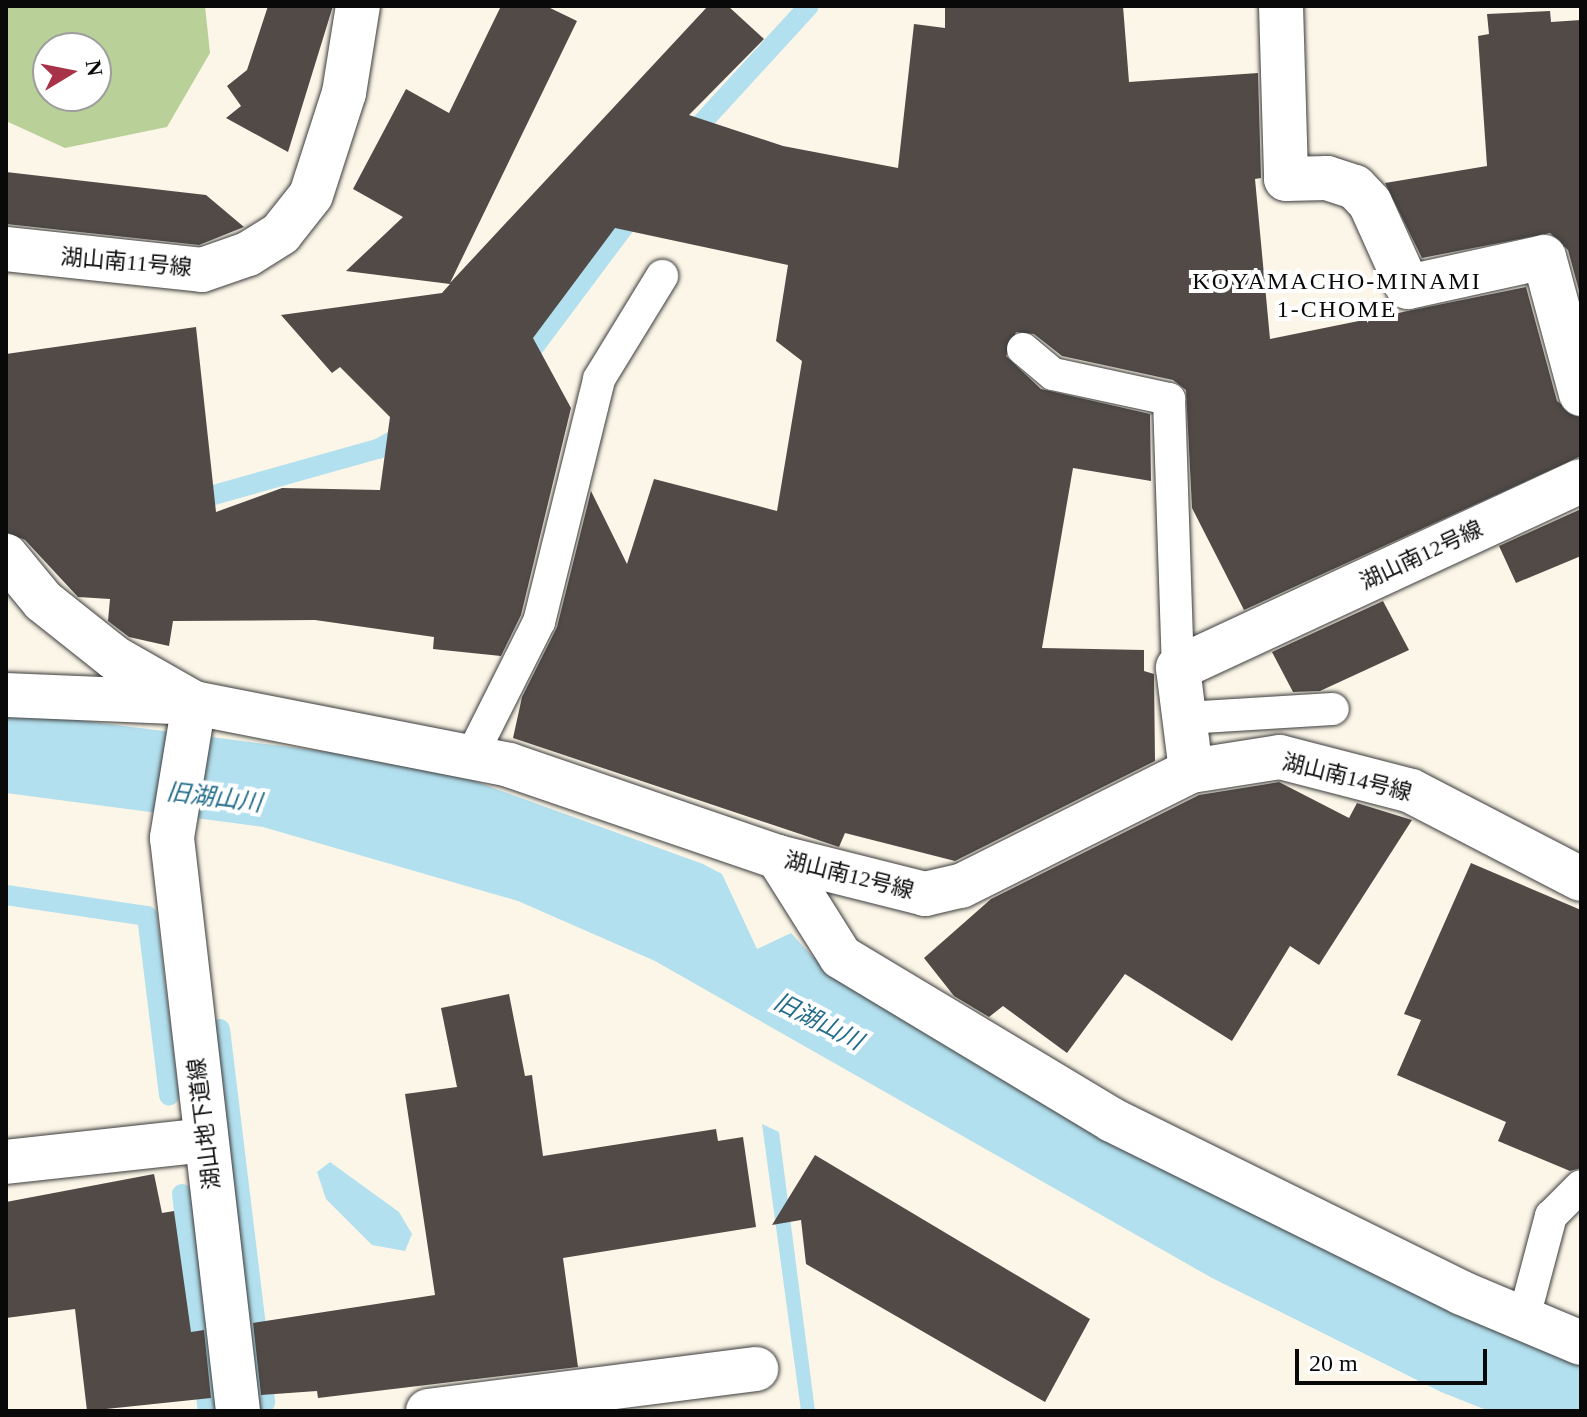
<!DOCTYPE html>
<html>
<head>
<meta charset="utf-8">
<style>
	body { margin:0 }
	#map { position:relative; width:1587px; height:1417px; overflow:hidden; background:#fcf6e8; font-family:"Times New Roman","Noto Sans JP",serif }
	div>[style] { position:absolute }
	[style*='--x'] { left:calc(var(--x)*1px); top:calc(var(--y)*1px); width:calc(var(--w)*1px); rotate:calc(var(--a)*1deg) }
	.forest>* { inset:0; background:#b9d198 }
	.water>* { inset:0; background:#b3e0ee }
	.stream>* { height:20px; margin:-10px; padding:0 10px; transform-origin:10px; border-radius:10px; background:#b3e0ee }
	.building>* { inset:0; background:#514a47 }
	.roads { filter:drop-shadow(0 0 2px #3c3c3c) drop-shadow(0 0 2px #3c3c3c) }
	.service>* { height:32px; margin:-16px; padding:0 16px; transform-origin:16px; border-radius:16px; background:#fff }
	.minor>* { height:44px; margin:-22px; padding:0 22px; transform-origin:22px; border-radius:22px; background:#fff }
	span { translate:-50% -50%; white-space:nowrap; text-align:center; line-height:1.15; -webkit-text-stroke:8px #fff; paint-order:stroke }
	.street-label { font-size:22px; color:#090909 }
	.neighbourhood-label { font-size:24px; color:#090909; letter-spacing:2px }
	.water-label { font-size:24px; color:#236c8b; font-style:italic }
	.frame { position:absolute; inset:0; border:8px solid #090909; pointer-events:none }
	.north { position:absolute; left:32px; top:32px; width:80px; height:80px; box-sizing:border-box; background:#fff; border:2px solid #9d9d9d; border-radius:50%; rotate:80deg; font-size:22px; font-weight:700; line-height:32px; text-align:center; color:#090909 }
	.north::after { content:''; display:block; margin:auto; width:28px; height:36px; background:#a83348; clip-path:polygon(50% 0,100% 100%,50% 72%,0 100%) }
	.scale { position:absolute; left:1295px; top:1349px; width:192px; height:36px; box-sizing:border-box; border:4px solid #090909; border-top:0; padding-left:10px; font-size:24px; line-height:28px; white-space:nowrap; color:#090909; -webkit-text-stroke:6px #fff; paint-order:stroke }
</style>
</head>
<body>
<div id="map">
	<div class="forest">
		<i style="clip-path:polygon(evenodd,6px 6px,205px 6px,210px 53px,167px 127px,65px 148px,6px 121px,6px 6px,48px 48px,96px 48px,96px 96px,48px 96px,48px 48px)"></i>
	</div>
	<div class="water">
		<i style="clip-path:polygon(6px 711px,430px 765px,703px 864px,722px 874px,757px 949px,791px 933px,812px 956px,872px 994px,1581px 1360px,1581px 1411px,1489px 1411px,1441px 1392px,1212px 1278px,655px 961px,518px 901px,263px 827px,6px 793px)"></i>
		<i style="clip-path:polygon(762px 1124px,779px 1132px,815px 1411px,801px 1411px)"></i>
		<i style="clip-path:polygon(330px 1162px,399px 1212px,412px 1234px,405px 1251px,372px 1245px,326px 1199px,317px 1172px)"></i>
	</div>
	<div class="stream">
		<i style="--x:687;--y:139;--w:180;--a:-47.5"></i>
		<i style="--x:519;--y:367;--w:199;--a:-53.2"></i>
		<i style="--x:189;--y:502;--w:196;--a:-15.7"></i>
		<i style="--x:378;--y:449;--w:35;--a:-29"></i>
		<i style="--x:6;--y:895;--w:143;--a:8.5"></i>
		<i style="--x:147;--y:916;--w:181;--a:83"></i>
		<i style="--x:220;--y:1029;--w:376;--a:83.1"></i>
		<i style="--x:182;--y:1194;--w:219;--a:83.2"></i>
	</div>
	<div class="building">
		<i style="clip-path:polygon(268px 6px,333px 6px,288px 152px,226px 118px,241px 106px,227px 86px,247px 70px)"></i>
		<i style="clip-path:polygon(501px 6px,546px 6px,577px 21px,450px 283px,708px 6px,728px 6px,764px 39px,689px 115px,783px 146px,898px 168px,914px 24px,945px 28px,945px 6px,1123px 6px,1129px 82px,1258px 73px,1261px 178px,1255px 179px,1270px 339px,1526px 287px,1557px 401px,1581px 418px,1581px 456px,1244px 610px,1192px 508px,1186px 390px,1173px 380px,1062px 356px,1034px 334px,1016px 332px,1006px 356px,1041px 389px,1150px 414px,1151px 481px,1073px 468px,1042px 648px,1144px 650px,1144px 671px,1154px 674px,1155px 761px,955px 861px,845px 833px,839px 847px,513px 738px,522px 697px,557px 627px,591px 491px,627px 564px,654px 479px,777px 511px,802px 361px,776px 341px,788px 265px,615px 228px,533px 338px,571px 408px,521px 615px,501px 656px,433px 649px,434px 637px,315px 620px,173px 621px,169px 646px,129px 637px,108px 621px,110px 599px,78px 597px,25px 540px,6px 532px,6px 354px,196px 327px,216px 512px,282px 488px,380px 490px,390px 417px,340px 367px,332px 373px,281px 315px,442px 293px,450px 284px,346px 271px,403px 217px,353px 189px,406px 89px,449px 113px)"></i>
		<i style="clip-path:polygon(1550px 11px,1551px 22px,1581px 20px,1581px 298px,1568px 250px,1550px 233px,1422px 258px,1385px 183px,1487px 166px,1478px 36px,1489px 34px,1487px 14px)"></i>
		<i style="clip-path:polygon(6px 172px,206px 195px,244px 227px,199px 245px,6px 224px)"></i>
		<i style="clip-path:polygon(1581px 509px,1581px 556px,1516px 583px,1499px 546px)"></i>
		<i style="clip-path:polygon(1383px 601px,1409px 650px,1320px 691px,1293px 692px,1272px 652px)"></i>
		<i style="clip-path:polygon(1279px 782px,1349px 818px,1357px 803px,1412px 820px,1319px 965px,1290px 946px,1232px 1041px,1125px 974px,1067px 1053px,1003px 1006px,989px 1017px,954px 996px,924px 958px,991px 899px,1199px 795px)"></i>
		<i style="clip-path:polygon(1471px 863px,1581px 910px,1581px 1168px,1570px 1171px,1498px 1141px,1506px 1122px,1397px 1075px,1421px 1020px,1404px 1014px)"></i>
		<i style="clip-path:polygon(509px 994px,525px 1076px,532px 1075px,543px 1156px,716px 1129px,718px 1141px,743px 1137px,756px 1227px,563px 1258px,578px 1367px,318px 1398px,317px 1391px,261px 1395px,253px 1323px,435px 1295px,405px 1094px,457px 1087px,441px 1008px)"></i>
		<i style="clip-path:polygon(815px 1155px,1090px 1319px,1045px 1402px,806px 1264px,801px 1220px,772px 1225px)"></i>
		<i style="clip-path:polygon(154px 1174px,162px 1213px,174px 1211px,191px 1332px,204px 1330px,211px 1398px,87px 1411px,75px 1309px,6px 1318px,6px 1202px)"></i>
	</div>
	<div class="roads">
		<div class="service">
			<i style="--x:1023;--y:349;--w:39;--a:40"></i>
			<i style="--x:1053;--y:374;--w:119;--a:12.2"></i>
			<i style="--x:1169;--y:399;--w:269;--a:88.1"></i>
			<i style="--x:1185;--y:718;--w:148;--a:-3.5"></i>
			<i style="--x:471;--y:757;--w:151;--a:-63.3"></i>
			<i style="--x:539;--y:622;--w:250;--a:-76.1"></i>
			<i style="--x:599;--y:379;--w:121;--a:-58.5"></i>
			<i style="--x:1523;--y:1321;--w:109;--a:-75.1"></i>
			<i style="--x:1551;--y:1216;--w:42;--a:-45"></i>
		</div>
		<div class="minor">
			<i style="--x:1281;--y:6;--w:173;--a:88.3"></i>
			<i style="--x:1286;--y:179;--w:41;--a:-1.4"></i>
			<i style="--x:1327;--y:178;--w:29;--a:18"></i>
			<i style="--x:1355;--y:187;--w:22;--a:47"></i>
			<i style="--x:1370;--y:203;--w:92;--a:65.7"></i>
			<i style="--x:1408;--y:287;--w:139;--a:-12.4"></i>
			<i style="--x:1544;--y:257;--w:142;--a:74.9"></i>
			<i style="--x:6;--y:249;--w:197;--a:6.1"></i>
			<i style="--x:202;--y:270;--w:49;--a:-19.2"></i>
			<i style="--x:248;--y:254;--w:39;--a:-32"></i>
			<i style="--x:281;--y:233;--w:48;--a:-51.7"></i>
			<i style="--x:311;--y:195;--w:107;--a:-72.1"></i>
			<i style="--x:344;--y:93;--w:88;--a:-80.9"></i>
			<i style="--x:6;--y:556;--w:58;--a:50.6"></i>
			<i style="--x:43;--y:601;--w:92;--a:38.4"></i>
			<i style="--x:115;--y:658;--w:91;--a:29.7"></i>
			<i style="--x:194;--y:703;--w:321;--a:11.1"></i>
			<i style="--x:509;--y:765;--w:284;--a:18.9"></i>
			<i style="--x:778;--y:857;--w:152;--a:14.1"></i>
			<i style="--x:925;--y:894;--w:37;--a:-13"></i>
			<i style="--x:961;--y:886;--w:257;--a:-26.6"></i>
			<i style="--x:1191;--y:771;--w:104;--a:-97.2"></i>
			<i style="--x:1178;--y:668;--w:444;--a:-24.9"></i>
			<i style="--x:6;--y:695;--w:188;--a:2.4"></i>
			<i style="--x:194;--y:703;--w:137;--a:99.3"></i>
			<i style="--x:172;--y:838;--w:577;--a:83.43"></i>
			<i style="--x:1191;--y:771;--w:90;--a:-8.9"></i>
			<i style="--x:1280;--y:757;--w:135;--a:14.5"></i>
			<i style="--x:1411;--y:791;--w:191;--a:27.4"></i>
			<i style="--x:778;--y:857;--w:118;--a:57.8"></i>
			<i style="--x:841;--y:957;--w:316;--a:31"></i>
			<i style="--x:1112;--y:1120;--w:390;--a:26.3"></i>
			<i style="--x:1462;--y:1293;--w:129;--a:22.8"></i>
			<i style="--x:6;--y:1162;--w:201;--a:-6.3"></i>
			<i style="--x:428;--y:1411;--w:331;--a:-7.3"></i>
		</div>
	</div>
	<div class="street-label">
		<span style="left:126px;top:262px;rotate:5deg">湖山南11号線</span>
		<span style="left:1421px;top:555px;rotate:-25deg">湖山南12号線</span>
		<span style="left:1347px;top:777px;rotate:14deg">湖山南14号線</span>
		<span style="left:849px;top:875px;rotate:14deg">湖山南12号線</span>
		<span style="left:204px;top:1124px;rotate:-97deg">湖山地下道線</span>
	</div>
	<div class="neighbourhood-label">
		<span style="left:1337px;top:296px">KOYAMACHO-MINAMI<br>1-CHOME</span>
	</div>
	<div class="water-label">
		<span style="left:214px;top:798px;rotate:7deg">旧湖山川</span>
		<span style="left:818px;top:1022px;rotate:27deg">旧湖山川</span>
	</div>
	<div class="frame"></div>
	<div class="north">N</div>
	<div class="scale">20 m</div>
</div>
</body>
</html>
